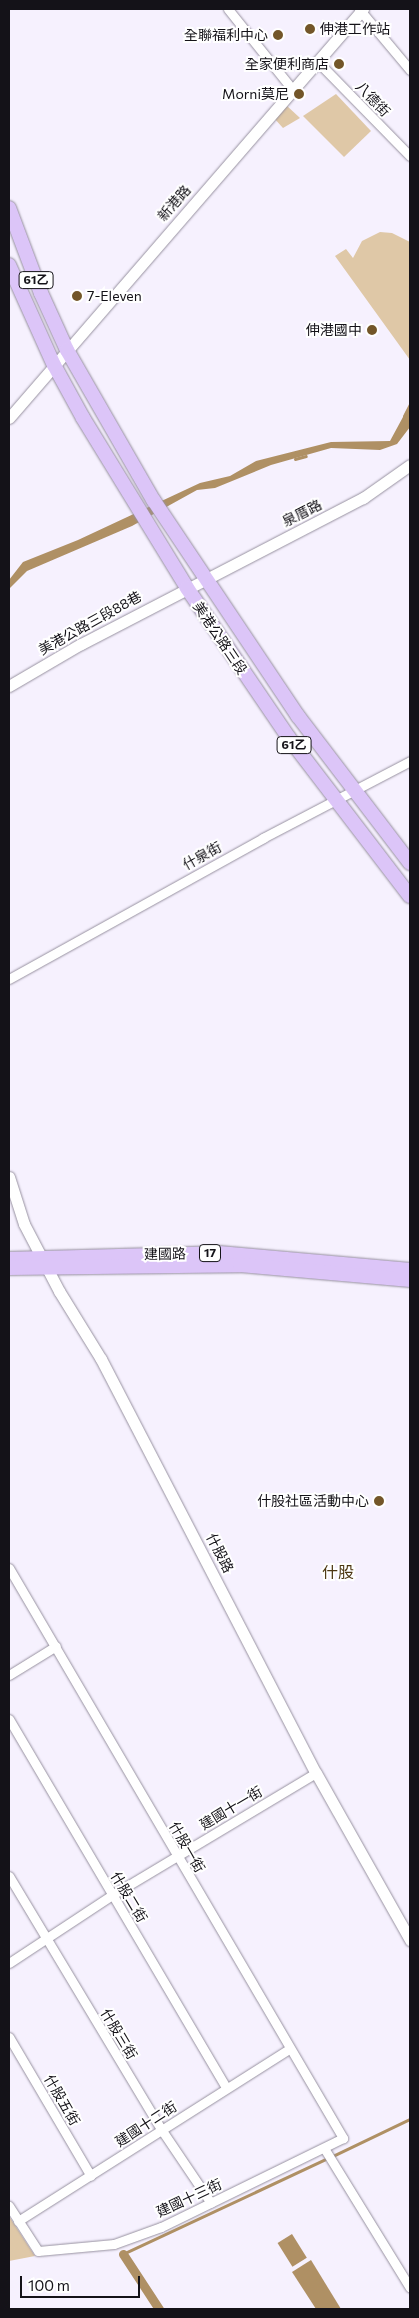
<!DOCTYPE html>
<html>
<head>
<meta charset="utf-8">
<style>
	body { margin:0 }
	#map { position:relative; width:419px; height:2318px; overflow:hidden; background:#f6f1fe; font-family:Commissioner,"Noto Sans TC",sans-serif }
	div>[style] { position:absolute }
	[style*='--x'] { left:calc(var(--x)*1px); top:calc(var(--y)*1px); width:calc(var(--w)*1px); rotate:calc(var(--a)*1deg) }
	.green>* { inset:0; background:#dfc8a7 }
	.water>* { inset:0; background:#af9064; transform-origin:0 0 }
	.stream>* { height:2.5px; margin:-1.25px; padding:0 1.25px; transform-origin:1.25px; border-radius:1.25px; background:#af9064 }
	.canal>* { height:9px; margin:-4.5px; padding:0 4.5px; transform-origin:4.5px; border-radius:4.5px; background:#af9064 }
	.roads { filter:drop-shadow(0 0 1px #9791a0) drop-shadow(0 0 1px #9791a0) }
	.minor>* { height:9px; margin:-4.5px; padding:0 4.5px; transform-origin:4.5px; border-radius:4.5px; background:#fff }
	.tertiary>* { height:11px; margin:-5.5px; padding:0 5.5px; transform-origin:5.5px; border-radius:5.5px; background:#fff }
	.primary>* { height:14px; margin:-7px; padding:0 7px; transform-origin:7px; border-radius:7px; background:#dcc5f8 }
	.dots>* { width:14px; height:14px; translate:-50% -50%; box-sizing:border-box; border:2px solid #fff; border-radius:50% }
	span { translate:-50% -50%; white-space:nowrap; text-align:center; line-height:1.15; -webkit-text-stroke:4px #fff; paint-order:stroke }
	.shield-label span { padding:1px 4px; background:#fff; border:1px solid; border-radius:4px; -webkit-text-stroke-width:0 }
	.shield-label { font-size:12px; color:#141218; font-weight:700 }
	.poi-label { font-size:14px; color:#141218 }
	.left { translate:0 -50%; text-align:left }
	.right { translate:-100% -50%; text-align:right }
	.street-label { font-size:14px; color:#141218 }
	.quarter-label { font-size:16px; color:#4c3611 }
	.frame { position:absolute; inset:0; border:10px solid #141218; pointer-events:none }
	.scale { position:absolute; left:20px; top:2276px; width:120px; height:22px; box-sizing:border-box; border:2px solid #141218; border-top:0; padding-left:6px; font-size:15px; line-height:18px; white-space:nowrap; color:#141218; -webkit-text-stroke:4px #fff; paint-order:stroke }
</style>
</head>
<body>
<div id="map">
	<div class="green">
		<i style="clip-path:polygon(336px 94px,371px 131px,344px 157px,303px 116px)"></i>
		<i style="clip-path:polygon(286px 105px,300px 118px,283px 128px,273px 117px)"></i>
		<i style="clip-path:polygon(380px 232px,392px 233px,410px 242px,410px 360px,335px 256px,346px 249px,353px 258px,362px 241px)"></i>
		<i style="clip-path:polygon(9px 2216px,35px 2256px,9px 2261px)"></i>
	</div>
	<div class="water">
		<i style="clip-path:polygon(410px 404px,410px 427px,397px 444px,380px 450px,331px 448px,271px 465px,215px 488px,197px 490px,132px 526px,27px 571px,9px 589px,9px 580px,23px 562px,78px 540px,200px 483px,230px 476px,256px 461px,331px 442px,390px 441px)"></i>
		<i style="left:292px;top:2234px;width:28px;height:17px;rotate:58deg"></i>
		<i style="clip-path:polygon(311px 2260px,341px 2309px,316px 2309px,292px 2272px)"></i>
	</div>
	<div class="stream">
		<i style="--x:404;--y:416;--w:13;--a:-63"></i>
		<i style="--x:295;--y:459;--w:11;--a:-15"></i>
		<i style="--x:333;--y:2156;--w:85;--a:-25.7"></i>
		<i style="--x:123;--y:2254;--w:226;--a:-25.1"></i>
	</div>
	<div class="canal">
		<i style="--x:123;--y:2254;--w:66;--a:56.8"></i>
	</div>
	<div class="roads">
		<div class="minor">
			<i style="--x:228;--y:9;--w:102;--a:51.3"></i>
			<i style="--x:359;--y:9;--w:80;--a:50.1"></i>
			<i style="--x:317;--y:61;--w:133;--a:45.6"></i>
			<i style="--x:9;--y:979;--w:291;--a:-29"></i>
			<i style="--x:263;--y:838;--w:166;--a:-27.6"></i>
			<i style="--x:9;--y:1568;--w:661;--a:59.63"></i>
			<i style="--x:343;--y:2138;--w:203;--a:153.9"></i>
			<i style="--x:161;--y:2227;--w:50;--a:160.1"></i>
			<i style="--x:114;--y:2244;--w:76;--a:174.7"></i>
			<i style="--x:38;--y:2251;--w:54;--a:-122.8"></i>
			<i style="--x:9;--y:1675;--w:55;--a:-31.7"></i>
			<i style="--x:9;--y:1719;--w:428;--a:59.5"></i>
			<i style="--x:9;--y:1876;--w:295;--a:59"></i>
			<i style="--x:161;--y:2129;--w:89;--a:56"></i>
			<i style="--x:9;--y:1963;--w:123;--a:-33.4"></i>
			<i style="--x:112;--y:1895;--w:238;--a:-30.9"></i>
			<i style="--x:9;--y:2037;--w:161;--a:59.5"></i>
			<i style="--x:324;--y:2148;--w:164;--a:58.4"></i>
			<i style="--x:18;--y:2221;--w:321;--a:-32.4"></i>
		</div>
		<div class="tertiary">
			<i style="--x:9;--y:418;--w:541;--a:-49.12"></i>
			<i style="--x:9;--y:686;--w:83;--a:-30.3"></i>
			<i style="--x:81;--y:644;--w:318;--a:-27.4"></i>
			<i style="--x:363;--y:498;--w:57;--a:-35.1"></i>
			<i style="--x:9;--y:1177;--w:49;--a:72.3"></i>
			<i style="--x:24;--y:1224;--w:76;--a:62.4"></i>
			<i style="--x:59;--y:1291;--w:80;--a:58.3"></i>
			<i style="--x:101;--y:1359;--w:466;--a:62.6"></i>
			<i style="--x:316;--y:1773;--w:192;--a:60.6"></i>
		</div>
		<div class="primary">
			<i style="--x:9;--y:208;--w:91;--a:69.4"></i>
			<i style="--x:41;--y:293;--w:63;--a:65.5"></i>
			<i style="--x:67;--y:350;--w:174;--a:60.1"></i>
			<i style="--x:154;--y:501;--w:259;--a:56.2"></i>
			<i style="--x:298;--y:716;--w:185;--a:52.7"></i>
			<i style="--x:9;--y:265;--w:110;--a:65.8"></i>
			<i style="--x:54;--y:365;--w:60;--a:61.3"></i>
			<i style="--x:83;--y:418;--w:199;--a:58.5"></i>
			<i style="--x:187;--y:588;--w:181;--a:55.8"></i>
			<i style="--x:289;--y:738;--w:199;--a:52.6"></i>
			<i style="--x:9;--y:1259;--w:210;--a:-1.6"></i>
			<i style="--x:219;--y:1253;--w:192;--a:5.1"></i>
			<i style="--x:9;--y:1268;--w:231;--a:-0.7"></i>
			<i style="--x:240;--y:1265;--w:171;--a:5"></i>
		</div>
	</div>
	<div class="dots">
		<i style="left:310px;top:29px;background:#735629"></i>
		<i style="left:278px;top:35px;background:#735629"></i>
		<i style="left:339px;top:64px;background:#735629"></i>
		<i style="left:299px;top:94px;background:#735629"></i>
		<i style="left:77px;top:296px;background:#735629"></i>
		<i style="left:372px;top:330px;background:#735629"></i>
		<i style="left:379px;top:1501px;background:#735629"></i>
	</div>
	<div class="shield-label">
		<span style="left:36px;top:280px">61乙</span>
		<span style="left:294px;top:745px">61乙</span>
		<span style="left:210px;top:1253px">17</span>
	</div>
	<div class="poi-label">
		<span class="left" style="left:320px;top:29px">伸港工作站</span>
		<span class="right" style="left:268px;top:35px">全聯福利中心</span>
		<span class="right" style="left:329px;top:64px">全家便利商店</span>
		<span class="right" style="left:289px;top:94px">Morni莫尼</span>
		<span class="left" style="left:87px;top:296px">7-Eleven</span>
		<span class="right" style="left:362px;top:330px">伸港國中</span>
		<span class="right" style="left:369px;top:1501px">什股社區活動中心</span>
	</div>
	<div class="street-label">
		<span style="left:373px;top:99px;rotate:46deg">八德街</span>
		<span style="left:174px;top:203px;rotate:-49deg">新港路</span>
		<span style="left:302px;top:513px;rotate:-27deg">泉厝路</span>
		<span style="left:90px;top:623px;rotate:-29deg">美港公路三段88巷</span>
		<span style="left:220px;top:638px;rotate:56deg">美港公路三段</span>
		<span style="left:202px;top:856px;rotate:-29deg">什泉街</span>
		<span style="left:165px;top:1254px;rotate:-1deg">建國路</span>
		<span style="left:220px;top:1553px;rotate:63deg">什股路</span>
		<span style="left:231px;top:1808px;rotate:-31deg">建國十一街</span>
		<span style="left:187px;top:1847px;rotate:60deg">什股一街</span>
		<span style="left:129px;top:1897px;rotate:59deg">什股二街</span>
		<span style="left:119px;top:2034px;rotate:59deg">什股三街</span>
		<span style="left:62px;top:2100px;rotate:60deg">什股五街</span>
		<span style="left:146px;top:2124px;rotate:-33deg">建國十二街</span>
		<span style="left:189px;top:2198px;rotate:-25deg">建國十三街</span>
	</div>
	<div class="quarter-label">
		<span style="left:338px;top:1572px">什股</span>
	</div>
	<div class="frame"></div>
	<div class="scale">100 m</div>
</div>
</body>
</html>
